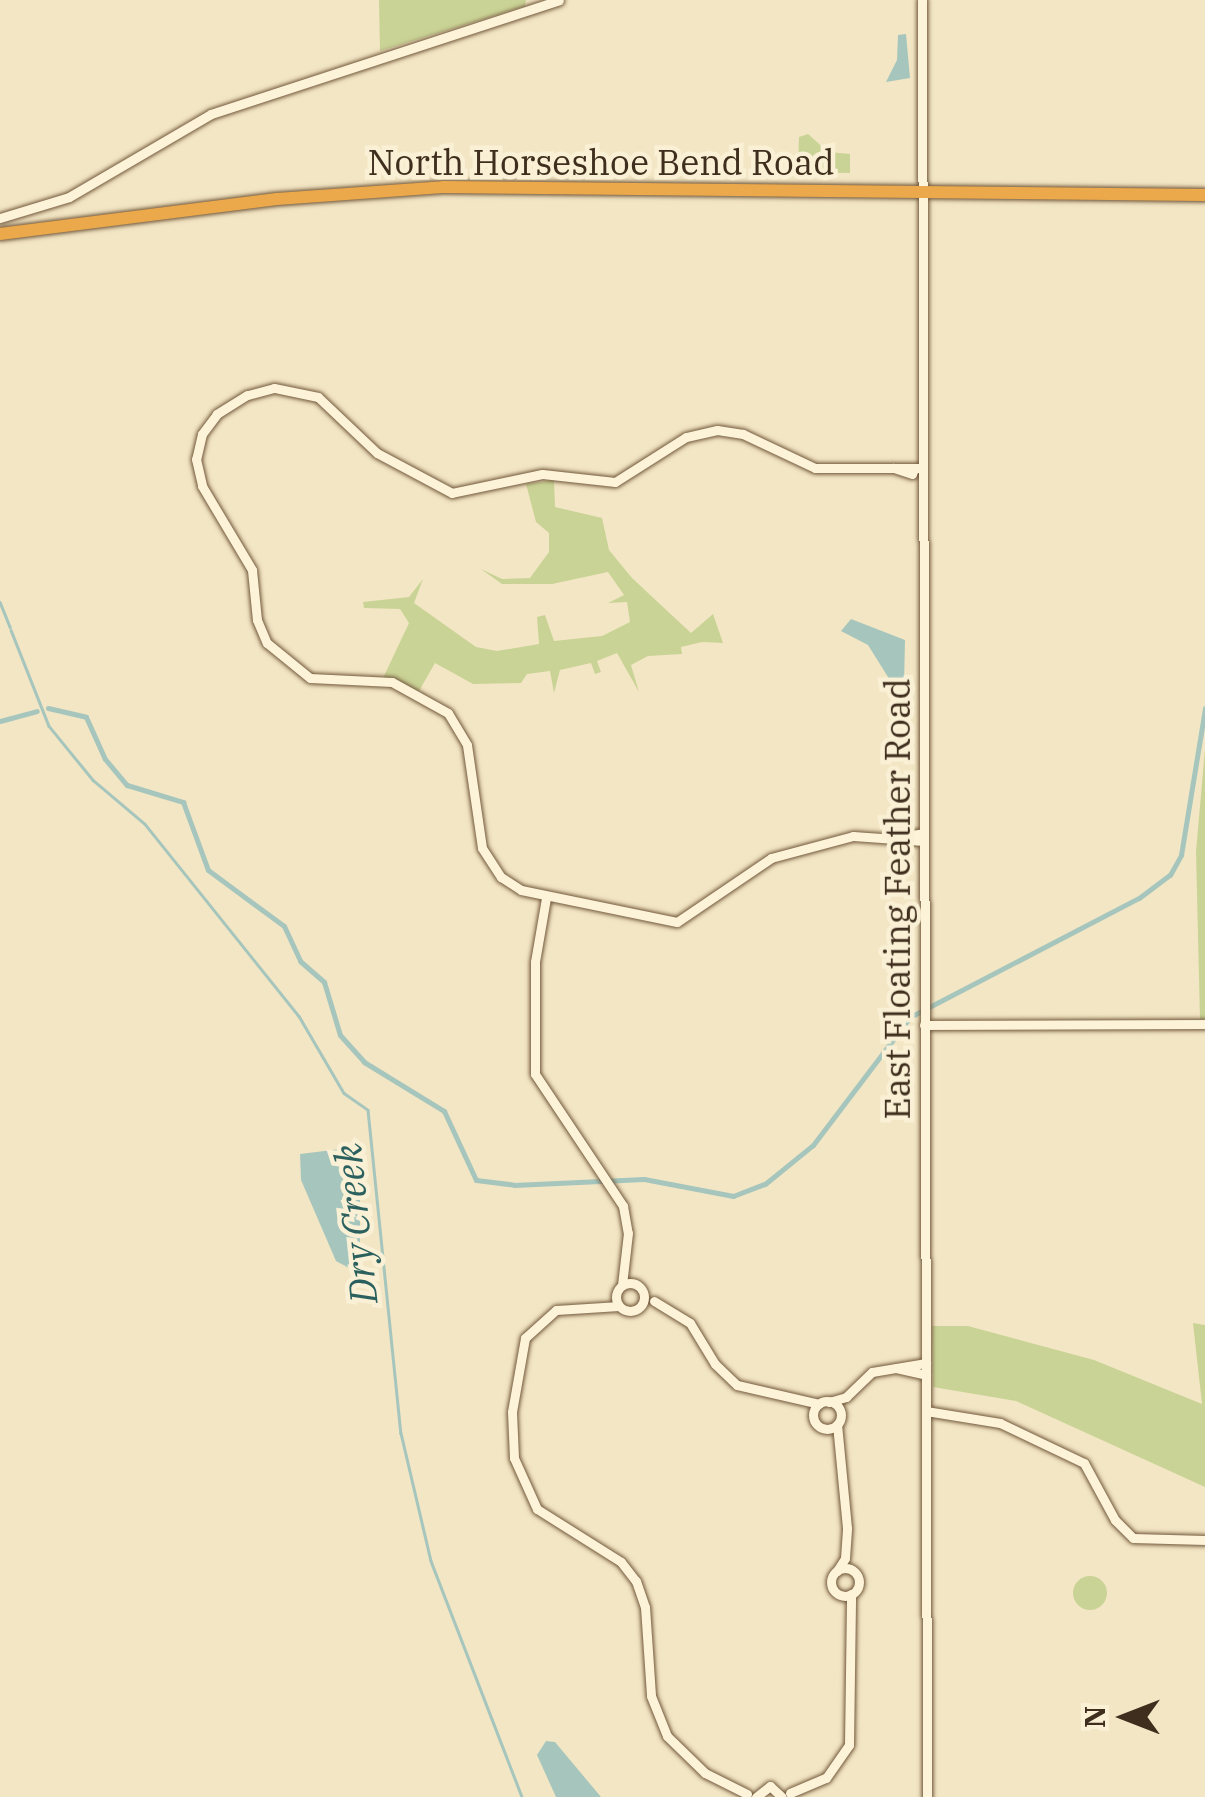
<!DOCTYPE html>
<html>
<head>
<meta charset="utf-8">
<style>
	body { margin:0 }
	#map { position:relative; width:1205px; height:1797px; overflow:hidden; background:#f3e6c4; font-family:"IBM Plex Serif",serif }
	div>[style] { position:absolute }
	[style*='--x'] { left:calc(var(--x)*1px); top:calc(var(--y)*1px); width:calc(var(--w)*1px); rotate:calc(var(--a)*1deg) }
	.green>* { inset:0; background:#cad396 }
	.round { border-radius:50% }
	.water>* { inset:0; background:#a6c6bd }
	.stream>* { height:2.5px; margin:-1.25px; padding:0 1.25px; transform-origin:1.25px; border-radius:1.25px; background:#a6c6bd }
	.canal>* { height:5px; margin:-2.5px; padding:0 2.5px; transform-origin:2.5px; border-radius:2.5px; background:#a6c6bd }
	.roads { filter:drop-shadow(0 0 2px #72583b) drop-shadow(0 0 2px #72583b) }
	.secondary>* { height:9px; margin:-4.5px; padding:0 4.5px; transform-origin:4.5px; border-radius:4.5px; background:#fcf3d9 }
	.secondary>.ring { margin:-4.5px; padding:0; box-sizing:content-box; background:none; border:9px solid #fcf3d9; border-radius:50% }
	.highway>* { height:12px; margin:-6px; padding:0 6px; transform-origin:6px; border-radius:6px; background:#eba94c }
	span { translate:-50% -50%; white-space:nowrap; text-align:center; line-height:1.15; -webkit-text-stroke:9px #f9f0d5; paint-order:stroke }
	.street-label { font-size:35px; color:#3f2e1d }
	.water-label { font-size:38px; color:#2b605e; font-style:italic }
	.north { position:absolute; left:1075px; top:1667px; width:100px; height:100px; -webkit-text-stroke:8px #f9f0d5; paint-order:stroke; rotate:270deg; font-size:28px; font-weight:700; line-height:40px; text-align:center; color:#3f2e1d }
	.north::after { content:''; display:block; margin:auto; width:35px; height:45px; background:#3f2e1d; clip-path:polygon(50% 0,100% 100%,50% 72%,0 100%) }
</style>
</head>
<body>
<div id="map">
	<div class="green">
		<i style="clip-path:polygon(379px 0,526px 0,525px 6px,380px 51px)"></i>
		<i style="clip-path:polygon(808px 134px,828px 152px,850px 154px,850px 173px,798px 172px,799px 137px)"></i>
		<i style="clip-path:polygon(554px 480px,555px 507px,602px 518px,609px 550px,632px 578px,691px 633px,713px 614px,723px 643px,702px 642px,681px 647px,682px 654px,648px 656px,631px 665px,639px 692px,617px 653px,597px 661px,601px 672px,595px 674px,591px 663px,560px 670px,554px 693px,550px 671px,527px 674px,521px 683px,473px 684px,435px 663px,419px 691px,383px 678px,409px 623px,400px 609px,364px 608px,363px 602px,409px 597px,423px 579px,414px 603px,476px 647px,497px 651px,539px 644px,537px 617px,545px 615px,554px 641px,602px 636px,630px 622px,627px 602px,608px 603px,624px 595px,608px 572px,552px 584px,502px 584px,481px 569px,502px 579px,530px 578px,549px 552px,549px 533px,536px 522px,526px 484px)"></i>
		<i style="clip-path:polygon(1205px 749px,1205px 1019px,1200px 1019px,1196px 852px)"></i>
		<i style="clip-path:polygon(1193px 1323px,1205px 1325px,1205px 1487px,1016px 1401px,933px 1387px,932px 1326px,968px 1326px,1094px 1360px,1202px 1404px)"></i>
		<i class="round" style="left:1073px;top:1576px;width:34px;height:34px"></i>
	</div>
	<div class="water">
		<i style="clip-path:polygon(906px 34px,910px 78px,886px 82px,897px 60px,898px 35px)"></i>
		<i style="clip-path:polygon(851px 619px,905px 640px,904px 686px,893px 685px,868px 645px,841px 631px)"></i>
		<i style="clip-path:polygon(349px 1148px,360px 1183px,360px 1251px,349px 1268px,336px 1261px,301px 1180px,300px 1154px)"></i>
		<i style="clip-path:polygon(546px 1741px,555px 1742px,601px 1797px,556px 1797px,537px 1755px)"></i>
	</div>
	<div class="stream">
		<i style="--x:0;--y:602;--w:27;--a:68"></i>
		<i style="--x:11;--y:630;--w:103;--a:68.4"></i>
		<i style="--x:49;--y:726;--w:70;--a:50.8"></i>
		<i style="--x:93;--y:780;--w:68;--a:40.2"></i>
		<i style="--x:145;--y:824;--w:246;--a:51.3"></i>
		<i style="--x:299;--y:1016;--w:89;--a:59.7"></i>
		<i style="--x:344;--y:1093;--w:29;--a:35"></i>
		<i style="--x:368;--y:1110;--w:325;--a:84.2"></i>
		<i style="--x:401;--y:1433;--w:131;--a:76.8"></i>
		<i style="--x:431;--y:1561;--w:253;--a:68.9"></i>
	</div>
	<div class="canal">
		<i style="--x:48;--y:708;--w:39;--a:13"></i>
		<i style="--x:86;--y:717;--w:46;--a:65.7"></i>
		<i style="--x:105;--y:759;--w:34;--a:50"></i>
		<i style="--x:127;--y:785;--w:59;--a:16.9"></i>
		<i style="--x:183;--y:802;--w:72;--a:69.8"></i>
		<i style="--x:208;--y:870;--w:94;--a:36.4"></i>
		<i style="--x:284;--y:926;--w:38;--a:65"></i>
		<i style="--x:300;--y:961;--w:32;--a:41"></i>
		<i style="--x:324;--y:982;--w:55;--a:73.2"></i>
		<i style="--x:340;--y:1035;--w:36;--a:48"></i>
		<i style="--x:364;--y:1062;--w:94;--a:31.5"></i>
		<i style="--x:444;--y:1111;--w:76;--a:65.1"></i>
		<i style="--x:476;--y:1180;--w:38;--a:7"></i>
		<i style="--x:514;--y:1185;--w:130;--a:-2.6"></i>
		<i style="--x:644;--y:1179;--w:91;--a:10.8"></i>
		<i style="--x:733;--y:1196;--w:34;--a:-21"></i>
		<i style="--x:765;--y:1184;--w:62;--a:-39.1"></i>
		<i style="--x:813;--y:1145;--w:161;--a:-52.8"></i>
		<i style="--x:910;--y:1017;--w:258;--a:-27.5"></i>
		<i style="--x:1139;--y:898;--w:39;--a:-37"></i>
		<i style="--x:1170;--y:875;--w:23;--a:-61"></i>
		<i style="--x:1181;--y:855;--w:149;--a:-80.7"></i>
		<i style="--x:0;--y:721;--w:38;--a:-15"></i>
	</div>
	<div class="roads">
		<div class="secondary">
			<i style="--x:922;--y:0;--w:1797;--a:89.84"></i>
			<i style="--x:0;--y:218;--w:72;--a:-16.9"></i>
			<i style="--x:69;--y:197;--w:164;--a:-30.3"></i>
			<i style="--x:211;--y:114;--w:366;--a:-18.1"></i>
			<i style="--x:893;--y:468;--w:78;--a:180"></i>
			<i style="--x:815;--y:468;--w:80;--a:-154.7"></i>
			<i style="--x:743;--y:434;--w:26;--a:-171"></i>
			<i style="--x:717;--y:430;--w:32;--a:167"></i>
			<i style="--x:686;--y:437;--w:84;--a:147.6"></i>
			<i style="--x:615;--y:482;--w:73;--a:-173.7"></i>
			<i style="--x:542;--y:474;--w:92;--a:168.1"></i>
			<i style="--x:452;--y:493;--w:85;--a:-151.9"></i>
			<i style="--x:377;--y:453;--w:81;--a:-136.5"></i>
			<i style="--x:318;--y:397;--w:45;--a:-168.4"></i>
			<i style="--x:274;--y:388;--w:28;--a:165"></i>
			<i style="--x:247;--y:395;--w:36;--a:148"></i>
			<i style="--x:217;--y:414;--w:25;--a:127"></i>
			<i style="--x:202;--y:434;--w:26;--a:103"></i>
			<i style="--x:196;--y:459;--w:28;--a:77"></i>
			<i style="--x:202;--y:486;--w:98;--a:59.2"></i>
			<i style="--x:252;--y:570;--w:50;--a:84.3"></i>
			<i style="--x:257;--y:620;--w:25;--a:67"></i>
			<i style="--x:267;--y:643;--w:55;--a:39.1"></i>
			<i style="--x:310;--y:678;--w:82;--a:2.8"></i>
			<i style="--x:392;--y:682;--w:64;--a:29"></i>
			<i style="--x:448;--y:713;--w:37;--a:59"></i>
			<i style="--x:467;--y:745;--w:104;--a:81.7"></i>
			<i style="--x:482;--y:848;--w:35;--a:57"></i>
			<i style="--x:501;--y:877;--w:24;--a:33"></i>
			<i style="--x:521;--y:890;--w:159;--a:11.6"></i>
			<i style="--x:677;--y:922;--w:114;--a:-34.2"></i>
			<i style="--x:771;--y:858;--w:85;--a:-15"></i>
			<i style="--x:853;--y:836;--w:71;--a:4"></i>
			<i style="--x:914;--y:469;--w:5;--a:112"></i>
			<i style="--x:912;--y:474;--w:20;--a:-162"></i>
			<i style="--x:893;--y:468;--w:30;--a:0"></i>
			<i style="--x:897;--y:837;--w:27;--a:-8"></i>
			<i style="--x:546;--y:898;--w:65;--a:99.8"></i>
			<i style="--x:535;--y:962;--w:112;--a:90"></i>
			<i style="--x:535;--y:1074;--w:159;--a:56.3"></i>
			<i style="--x:623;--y:1206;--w:27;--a:80"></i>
			<i style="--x:628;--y:1233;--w:52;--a:96.6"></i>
			<i style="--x:924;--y:1025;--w:281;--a:-0.2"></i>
			<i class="ring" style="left:616px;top:1283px;width:19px;height:19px"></i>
			<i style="--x:654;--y:1301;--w:42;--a:31.4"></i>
			<i style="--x:690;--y:1323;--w:48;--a:58.6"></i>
			<i style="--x:715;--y:1364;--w:30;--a:44"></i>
			<i style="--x:737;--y:1385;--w:84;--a:13"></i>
			<i style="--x:619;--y:1306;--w:63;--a:176.4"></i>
			<i style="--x:556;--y:1310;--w:42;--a:137.9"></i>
			<i style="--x:525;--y:1338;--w:75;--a:100"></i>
			<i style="--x:512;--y:1412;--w:46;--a:87.5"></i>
			<i style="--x:514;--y:1458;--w:56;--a:65.7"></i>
			<i style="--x:537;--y:1509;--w:99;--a:32.2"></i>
			<i style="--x:621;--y:1562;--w:24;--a:52"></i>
			<i style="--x:636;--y:1581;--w:28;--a:71"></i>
			<i style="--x:645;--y:1607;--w:89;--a:86.1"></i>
			<i style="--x:651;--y:1696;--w:43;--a:68.2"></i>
			<i style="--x:667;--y:1736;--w:53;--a:44.2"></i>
			<i style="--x:705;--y:1773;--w:47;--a:26.6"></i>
			<i style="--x:896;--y:1368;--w:31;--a:13"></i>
			<i class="ring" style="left:813px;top:1401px;width:19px;height:19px"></i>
			<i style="--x:829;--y:1402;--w:18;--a:-16"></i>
			<i style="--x:846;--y:1397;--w:36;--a:-44"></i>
			<i style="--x:872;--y:1372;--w:55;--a:-9.5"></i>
			<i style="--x:926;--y:1411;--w:75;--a:9.2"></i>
			<i style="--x:1000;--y:1423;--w:93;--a:25.5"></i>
			<i style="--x:1084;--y:1463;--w:65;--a:61.5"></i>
			<i style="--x:1115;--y:1520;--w:25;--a:45"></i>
			<i style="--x:1133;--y:1538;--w:72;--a:1.6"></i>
			<i class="ring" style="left:831px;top:1568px;width:19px;height:19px"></i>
			<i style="--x:837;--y:1571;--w:15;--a:-58"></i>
			<i style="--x:845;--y:1558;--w:30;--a:-86"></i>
			<i style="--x:847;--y:1528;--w:104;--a:-95.5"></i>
			<i style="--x:790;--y:1793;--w:39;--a:-23"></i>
			<i style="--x:826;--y:1778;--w:40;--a:-55.1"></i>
			<i style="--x:849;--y:1745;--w:151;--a:-89.2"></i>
			<i style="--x:756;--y:1797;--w:18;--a:-38"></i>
			<i style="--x:770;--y:1786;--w:16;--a:43"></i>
		</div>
		<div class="highway">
			<i style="--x:0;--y:234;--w:279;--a:-7.2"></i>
			<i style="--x:277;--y:199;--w:166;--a:-4.1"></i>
			<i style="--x:443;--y:187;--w:762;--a:0.6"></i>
		</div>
	</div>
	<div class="street-label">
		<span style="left:601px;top:162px">North Horseshoe Bend Road</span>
		<span style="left:897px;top:899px;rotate:-90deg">East Floating Feather Road</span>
	</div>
	<div class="water-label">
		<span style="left:355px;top:1224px;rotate:-96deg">Dry Creek</span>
	</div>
	<div class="north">N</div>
</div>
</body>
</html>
